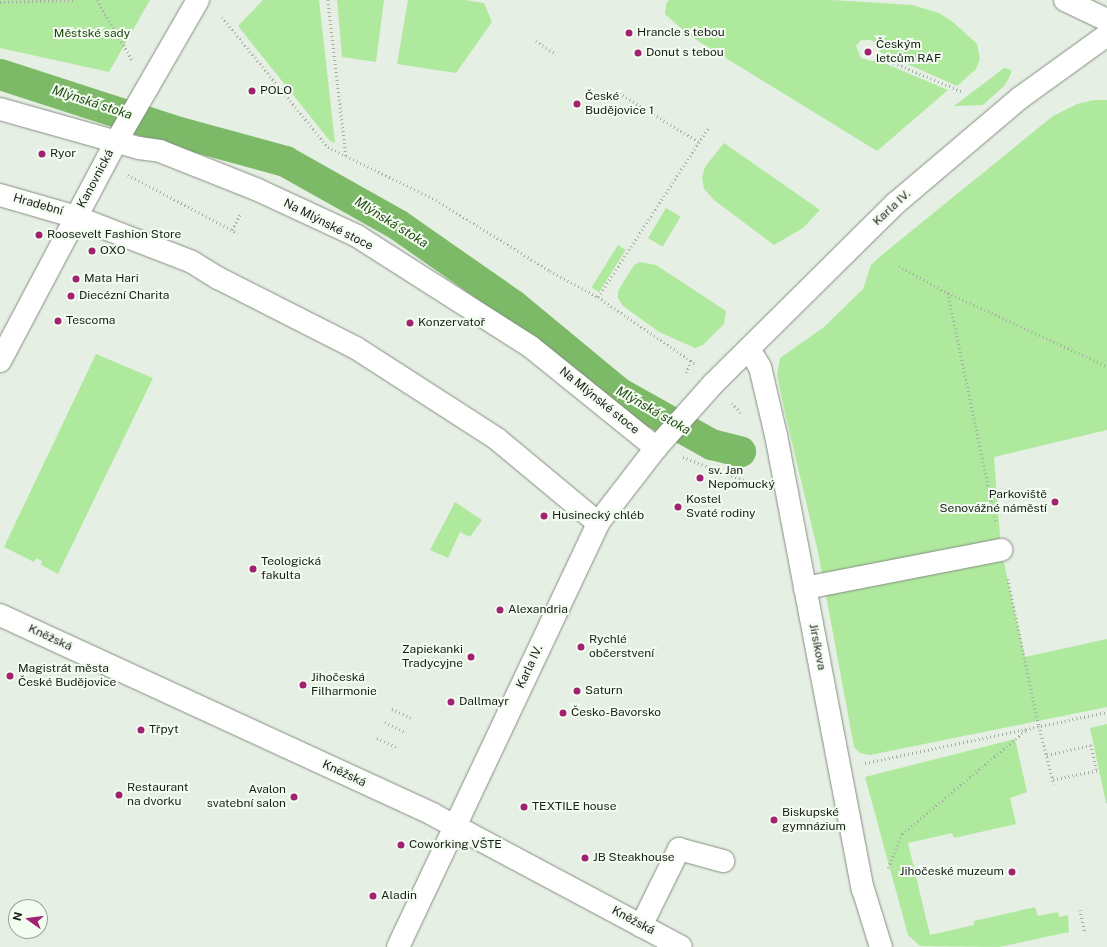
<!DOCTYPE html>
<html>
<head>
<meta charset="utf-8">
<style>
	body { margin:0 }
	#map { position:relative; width:1107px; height:947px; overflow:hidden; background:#e6efe3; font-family:"Public Sans",sans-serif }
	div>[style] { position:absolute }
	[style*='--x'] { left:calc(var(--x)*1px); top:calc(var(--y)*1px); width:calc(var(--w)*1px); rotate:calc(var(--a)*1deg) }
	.green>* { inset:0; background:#afe99d; transform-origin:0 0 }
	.canal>* { height:31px; margin:-15.5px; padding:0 15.5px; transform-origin:15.5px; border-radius:15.5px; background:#7dba68 }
	.path>* { height:2.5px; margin-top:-1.25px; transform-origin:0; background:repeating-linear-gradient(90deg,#a6ada4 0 1px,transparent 0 4px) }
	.roads { filter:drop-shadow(0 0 1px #858d82) drop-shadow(0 0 1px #858d82) }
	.minor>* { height:22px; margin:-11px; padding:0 11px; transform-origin:11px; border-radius:11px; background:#fff }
	.dots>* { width:11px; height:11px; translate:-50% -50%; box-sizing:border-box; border:2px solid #f3fcf0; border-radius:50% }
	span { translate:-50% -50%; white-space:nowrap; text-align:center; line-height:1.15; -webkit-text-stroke:4px #f3fcf0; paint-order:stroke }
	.poi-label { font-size:12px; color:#1a1d19 }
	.left { translate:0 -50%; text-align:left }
	.right { translate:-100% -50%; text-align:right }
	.park-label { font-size:12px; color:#1d450d }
	.street-label { font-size:12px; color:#1a1d19 }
	.water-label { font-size:13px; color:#244b14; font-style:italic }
	.north { position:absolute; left:8px; top:899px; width:40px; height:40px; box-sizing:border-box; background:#f3fcf0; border:1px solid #9ca39a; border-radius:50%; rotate:284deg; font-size:11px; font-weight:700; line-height:16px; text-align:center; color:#1a1d19 }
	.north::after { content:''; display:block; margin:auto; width:14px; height:18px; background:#a32171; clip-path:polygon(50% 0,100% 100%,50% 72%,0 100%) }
</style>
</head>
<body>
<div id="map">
	<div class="green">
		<i style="clip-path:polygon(0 0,150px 0,109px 72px,0 48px)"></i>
		<i style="clip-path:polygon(263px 0,319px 0,335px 143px,330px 141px,238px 26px)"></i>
		<i style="clip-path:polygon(337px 0,384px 0,376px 62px,342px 57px)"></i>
		<i style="clip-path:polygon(408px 0,465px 0,484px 3px,492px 22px,456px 73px,397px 64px)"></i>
		<i style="clip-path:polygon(669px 0,832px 0,912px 5px,939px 13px,953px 22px,977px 44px,980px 59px,976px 69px,957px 86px,880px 52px,880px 46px,871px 40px,861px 40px,856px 46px,861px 58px,872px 61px,877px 60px,948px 90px,877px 151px,690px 36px,665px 14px,666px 4px)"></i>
		<i style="clip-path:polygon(1004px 68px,1012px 70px,1009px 78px,1004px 86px,983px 105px,954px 106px)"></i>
		<i style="clip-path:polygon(1094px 100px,1107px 100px,1107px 430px,994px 457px,1001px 550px,1025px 657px,1107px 639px,1107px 707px,870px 755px,860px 753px,854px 747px,818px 552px,785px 413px,777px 375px,780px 358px,824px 327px,863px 289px,871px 265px,883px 254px,1053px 116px,1077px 104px)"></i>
		<i style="clip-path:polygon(724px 143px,820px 210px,803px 228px,774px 245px,714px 200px,704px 189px,702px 177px,705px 167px)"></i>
		<i style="left:666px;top:208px;width:17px;height:35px;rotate:31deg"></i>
		<i style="left:618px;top:245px;width:9px;height:50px;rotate:32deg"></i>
		<i style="clip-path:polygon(640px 262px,656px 265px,726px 311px,724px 324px,703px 345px,695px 348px,659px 332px,623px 306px,618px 298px,618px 291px,634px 265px)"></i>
		<i style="clip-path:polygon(96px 354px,153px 378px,58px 574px,41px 565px,42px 561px,36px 558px,34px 562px,4px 547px)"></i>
		<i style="clip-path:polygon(455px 502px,482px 520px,470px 537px,460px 532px,448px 558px,430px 550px)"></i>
		<i style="clip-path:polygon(1107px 724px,1107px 803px,1106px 803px,1090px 728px)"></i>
		<i style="clip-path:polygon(1015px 739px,1027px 792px,1010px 798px,1016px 824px,954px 838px,952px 833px,908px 843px,930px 935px,974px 925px,974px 921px,1035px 907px,1038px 916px,1058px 912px,1059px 917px,1068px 915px,1069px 932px,999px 947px,920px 946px,908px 935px,865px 777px)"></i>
	</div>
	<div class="canal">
		<i style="--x:0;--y:74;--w:188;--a:18"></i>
		<i style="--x:179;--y:132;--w:110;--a:15.3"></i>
		<i style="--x:285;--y:161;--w:129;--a:29.4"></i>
		<i style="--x:397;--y:224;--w:141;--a:34.9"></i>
		<i style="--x:513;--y:305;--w:136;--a:39.6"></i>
		<i style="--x:618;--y:392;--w:107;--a:29.2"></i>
		<i style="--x:711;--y:444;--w:30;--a:14"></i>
	</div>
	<div class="path">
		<i style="--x:97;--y:0;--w:71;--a:59.5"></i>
		<i style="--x:328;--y:0;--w:157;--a:83.4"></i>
		<i style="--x:0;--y:2;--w:76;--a:-1.5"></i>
		<i style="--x:222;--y:17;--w:168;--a:50.8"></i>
		<i style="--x:328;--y:147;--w:120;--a:26.1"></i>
		<i style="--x:436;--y:200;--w:134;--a:31.9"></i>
		<i style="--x:550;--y:271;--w:55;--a:28.4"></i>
		<i style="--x:598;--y:297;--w:119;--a:34.4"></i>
		<i style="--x:536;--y:41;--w:24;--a:33"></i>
		<i style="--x:868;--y:52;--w:101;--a:22.8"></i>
		<i style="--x:616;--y:91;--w:97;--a:31.6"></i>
		<i style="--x:128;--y:175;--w:124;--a:27.8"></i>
		<i style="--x:232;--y:230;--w:20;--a:-63"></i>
		<i style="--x:899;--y:266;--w:56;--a:28.9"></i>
		<i style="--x:948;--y:293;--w:235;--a:78.2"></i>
		<i style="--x:948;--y:293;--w:175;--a:24.7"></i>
		<i style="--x:598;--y:297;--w:203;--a:-56.9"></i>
		<i style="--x:686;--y:373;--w:15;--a:-70"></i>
		<i style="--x:732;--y:403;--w:15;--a:48"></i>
		<i style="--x:683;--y:457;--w:81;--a:20.9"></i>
		<i style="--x:1008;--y:579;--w:150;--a:78.1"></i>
		<i style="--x:1039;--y:726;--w:60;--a:75.5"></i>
		<i style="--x:392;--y:709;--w:21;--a:25"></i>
		<i style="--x:385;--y:722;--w:22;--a:27"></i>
		<i style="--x:377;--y:738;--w:21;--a:25"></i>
		<i style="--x:1047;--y:755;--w:45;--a:-12.8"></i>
		<i style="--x:1091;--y:745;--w:27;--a:77"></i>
		<i style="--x:1097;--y:771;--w:45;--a:168.4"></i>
		<i style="--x:865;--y:763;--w:247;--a:-11.9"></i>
		<i style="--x:888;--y:868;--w:37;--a:-68"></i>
		<i style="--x:902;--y:834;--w:162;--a:-40"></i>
		<i style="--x:1080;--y:910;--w:22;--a:77"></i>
	</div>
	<div class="roads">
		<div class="minor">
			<i style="--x:1065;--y:0;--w:47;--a:25.5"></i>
			<i style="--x:0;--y:109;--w:144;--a:15.7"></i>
			<i style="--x:139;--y:148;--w:21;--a:8"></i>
			<i style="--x:160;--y:151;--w:105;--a:21.7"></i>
			<i style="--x:258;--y:190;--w:109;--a:24.9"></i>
			<i style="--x:357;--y:236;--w:206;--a:32.5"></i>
			<i style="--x:531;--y:347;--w:161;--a:38.9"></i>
			<i style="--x:0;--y:195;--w:79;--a:16.1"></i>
			<i style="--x:76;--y:217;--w:124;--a:21.2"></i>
			<i style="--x:192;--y:262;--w:31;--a:32"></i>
			<i style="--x:218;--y:278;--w:155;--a:26.9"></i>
			<i style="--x:356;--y:348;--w:168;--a:32.8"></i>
			<i style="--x:497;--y:439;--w:131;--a:39.7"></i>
			<i style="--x:749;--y:349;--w:21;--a:59"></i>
			<i style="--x:760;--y:367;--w:70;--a:76.8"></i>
			<i style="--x:776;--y:435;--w:462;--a:79.2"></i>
			<i style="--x:863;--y:889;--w:61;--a:72.8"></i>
			<i style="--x:0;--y:361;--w:248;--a:-62.1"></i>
			<i style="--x:116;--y:142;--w:164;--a:-60"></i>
			<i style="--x:805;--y:588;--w:200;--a:-11"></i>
			<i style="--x:0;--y:615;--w:476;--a:24.7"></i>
			<i style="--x:432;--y:814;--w:282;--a:28.1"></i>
			<i style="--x:641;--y:926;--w:86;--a:-63.7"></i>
			<i style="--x:679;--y:849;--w:46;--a:15.3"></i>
			<i style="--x:398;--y:947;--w:469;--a:-64.7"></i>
			<i style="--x:598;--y:523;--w:95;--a:-52.3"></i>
			<i style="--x:656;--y:448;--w:87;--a:-48.3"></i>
			<i style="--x:714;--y:383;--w:256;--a:-44.7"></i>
			<i style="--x:896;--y:203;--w:162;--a:-40.3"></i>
			<i style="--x:1020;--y:98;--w:107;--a:-35.9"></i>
		</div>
	</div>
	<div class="dots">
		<i style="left:629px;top:33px;background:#a32171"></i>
		<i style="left:868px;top:52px;background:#a32171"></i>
		<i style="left:638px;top:53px;background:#a32171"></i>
		<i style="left:252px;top:91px;background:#a32171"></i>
		<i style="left:577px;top:104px;background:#a32171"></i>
		<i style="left:42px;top:154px;background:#a32171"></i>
		<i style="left:39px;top:235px;background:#a32171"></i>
		<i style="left:92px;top:251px;background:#a32171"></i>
		<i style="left:76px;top:279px;background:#a32171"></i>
		<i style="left:71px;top:296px;background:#a32171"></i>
		<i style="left:58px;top:321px;background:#a32171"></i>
		<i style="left:410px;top:323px;background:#a32171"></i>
		<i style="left:700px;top:478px;background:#a32171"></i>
		<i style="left:1055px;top:502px;background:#a32171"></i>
		<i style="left:678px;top:507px;background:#a32171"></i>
		<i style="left:544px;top:516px;background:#a32171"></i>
		<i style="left:253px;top:569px;background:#a32171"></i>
		<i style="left:500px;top:610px;background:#a32171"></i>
		<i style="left:581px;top:647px;background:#a32171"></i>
		<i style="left:471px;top:657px;background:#a32171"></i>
		<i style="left:10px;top:676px;background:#a32171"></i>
		<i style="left:303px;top:685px;background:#a32171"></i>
		<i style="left:577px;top:691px;background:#a32171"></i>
		<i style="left:451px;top:702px;background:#a32171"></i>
		<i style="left:563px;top:713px;background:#a32171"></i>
		<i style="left:141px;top:730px;background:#a32171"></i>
		<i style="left:119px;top:795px;background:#a32171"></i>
		<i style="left:294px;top:797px;background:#a32171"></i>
		<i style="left:524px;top:807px;background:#a32171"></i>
		<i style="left:774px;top:820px;background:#a32171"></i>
		<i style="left:401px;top:845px;background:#a32171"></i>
		<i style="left:585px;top:858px;background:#a32171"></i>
		<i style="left:1012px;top:872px;background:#a32171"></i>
		<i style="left:373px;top:896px;background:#a32171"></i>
	</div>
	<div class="poi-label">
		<span class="left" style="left:637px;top:33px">Hrancle s tebou</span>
		<span class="left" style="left:876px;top:52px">Českým<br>letcům RAF</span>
		<span class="left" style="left:646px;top:53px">Donut s tebou</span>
		<span class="left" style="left:260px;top:91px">POLO</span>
		<span class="left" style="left:585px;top:104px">České<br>Budějovice 1</span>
		<span class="left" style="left:50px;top:154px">Ryor</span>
		<span class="left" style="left:47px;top:235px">Roosevelt Fashion Store</span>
		<span class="left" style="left:100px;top:251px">OXO</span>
		<span class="left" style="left:84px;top:279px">Mata Hari</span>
		<span class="left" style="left:79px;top:296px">Diecézní Charita</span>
		<span class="left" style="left:66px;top:321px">Tescoma</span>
		<span class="left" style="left:418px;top:323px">Konzervatoř</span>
		<span class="left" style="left:708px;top:478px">sv. Jan<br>Nepomucký</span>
		<span class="right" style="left:1047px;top:502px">Parkoviště<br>Senovážné náměstí</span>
		<span class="left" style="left:686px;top:507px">Kostel<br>Svaté rodiny</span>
		<span class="left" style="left:552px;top:516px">Husinecký chléb</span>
		<span class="left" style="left:261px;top:569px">Teologická<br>fakulta</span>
		<span class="left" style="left:508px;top:610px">Alexandria</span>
		<span class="left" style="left:589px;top:647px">Rychlé<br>občerstvení</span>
		<span class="right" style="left:463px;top:657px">Zapiekanki<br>Tradycyjne</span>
		<span class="left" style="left:18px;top:676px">Magistrát města<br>České Budějovice</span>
		<span class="left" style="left:311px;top:685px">Jihočeská<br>Filharmonie</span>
		<span class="left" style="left:585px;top:691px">Saturn</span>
		<span class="left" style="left:459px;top:702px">Dallmayr</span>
		<span class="left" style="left:571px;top:713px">Česko-Bavorsko</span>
		<span class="left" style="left:149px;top:730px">Třpyt</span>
		<span class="left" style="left:127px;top:795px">Restaurant<br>na dvorku</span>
		<span class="right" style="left:286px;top:797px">Avalon<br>svatební salon</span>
		<span class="left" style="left:532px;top:807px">TEXTILE house</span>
		<span class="left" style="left:782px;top:820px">Biskupské<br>gymnázium</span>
		<span class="left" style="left:409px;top:845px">Coworking VŠTE</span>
		<span class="left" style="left:593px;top:858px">JB Steakhouse</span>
		<span class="right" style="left:1004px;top:872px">Jihočeské muzeum</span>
		<span class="left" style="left:381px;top:896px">Aladin</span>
	</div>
	<div class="park-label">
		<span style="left:92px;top:34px">Městské sady</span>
	</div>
	<div class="street-label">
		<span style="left:96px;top:179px;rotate:-62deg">Kanovnická</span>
		<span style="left:38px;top:205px;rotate:16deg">Hradební</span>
		<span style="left:892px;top:208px;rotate:-43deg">Karla IV.</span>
		<span style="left:328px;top:225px;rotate:27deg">Na Mlýnské stoce</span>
		<span style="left:599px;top:401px;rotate:39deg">Na Mlýnské stoce</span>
		<span style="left:50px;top:638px;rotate:25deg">Kněžská</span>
		<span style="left:817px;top:647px;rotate:79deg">Jirsíkova</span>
		<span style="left:530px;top:667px;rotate:-65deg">Karla IV.</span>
		<span style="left:344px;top:774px;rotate:25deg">Kněžská</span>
		<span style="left:633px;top:921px;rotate:28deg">Kněžská</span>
	</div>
	<div class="water-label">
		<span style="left:92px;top:103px;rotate:18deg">Mlýnská stoka</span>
		<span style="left:391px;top:223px;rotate:32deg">Mlýnská stoka</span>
		<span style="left:653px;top:411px;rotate:30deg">Mlýnská stoka</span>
	</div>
	<div class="north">N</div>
</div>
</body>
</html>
